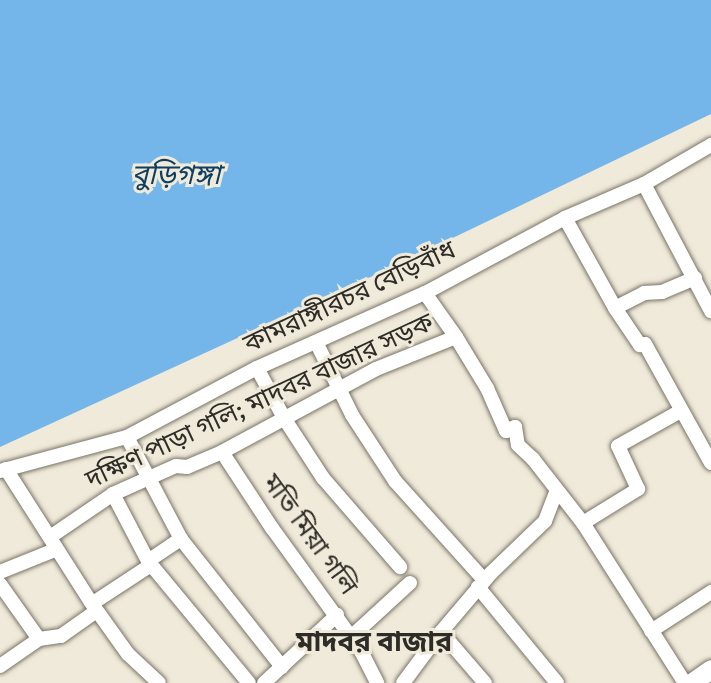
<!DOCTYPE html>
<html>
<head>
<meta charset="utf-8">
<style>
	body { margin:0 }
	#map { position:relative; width:711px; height:683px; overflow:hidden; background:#f0eada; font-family:Signika,"Noto Sans Bengali",sans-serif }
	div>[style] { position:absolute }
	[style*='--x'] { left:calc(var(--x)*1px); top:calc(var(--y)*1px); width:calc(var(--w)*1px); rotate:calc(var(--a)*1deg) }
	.water>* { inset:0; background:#74b5ea }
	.roads { filter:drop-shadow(0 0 2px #797466) drop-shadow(0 0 2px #797466) }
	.street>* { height:14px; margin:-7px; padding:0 7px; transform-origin:7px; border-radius:7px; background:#fff }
	.secondary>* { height:19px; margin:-9.5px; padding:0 9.5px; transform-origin:9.5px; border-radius:9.5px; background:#fff }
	span { translate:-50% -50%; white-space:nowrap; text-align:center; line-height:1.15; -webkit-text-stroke:6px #f0eada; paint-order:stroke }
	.street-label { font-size:26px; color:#2e2c26 }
	.water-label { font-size:28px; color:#0e3f62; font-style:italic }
	.neighbourhood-label { font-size:28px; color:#2e2c26; font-weight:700 }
</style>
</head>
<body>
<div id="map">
	<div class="water">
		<i style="clip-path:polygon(0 0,711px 0,711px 114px,390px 268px,0 447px)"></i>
	</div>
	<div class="roads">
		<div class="street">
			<i style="--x:644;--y:184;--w:144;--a:62.2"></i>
			<i style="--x:565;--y:218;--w:103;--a:60.9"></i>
			<i style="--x:615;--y:308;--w:45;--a:56"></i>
			<i style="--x:640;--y:345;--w:5;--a:-11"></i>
			<i style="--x:645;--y:344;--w:136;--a:61"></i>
			<i style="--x:425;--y:293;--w:54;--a:54.8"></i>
			<i style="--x:456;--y:337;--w:60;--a:58.7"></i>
			<i style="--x:487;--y:388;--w:47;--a:66.2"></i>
			<i style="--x:506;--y:431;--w:10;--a:-24"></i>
			<i style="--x:515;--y:427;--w:18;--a:81"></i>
			<i style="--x:518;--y:445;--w:21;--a:43"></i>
			<i style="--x:533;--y:459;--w:81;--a:52"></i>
			<i style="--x:583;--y:523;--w:190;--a:57.5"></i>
			<i style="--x:615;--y:308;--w:33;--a:-27"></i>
			<i style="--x:644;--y:293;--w:18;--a:-3"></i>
			<i style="--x:662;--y:292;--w:36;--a:-23"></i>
			<i style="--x:316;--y:342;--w:81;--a:63.7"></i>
			<i style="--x:352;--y:415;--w:79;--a:56.9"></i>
			<i style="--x:395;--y:481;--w:133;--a:48"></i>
			<i style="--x:257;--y:368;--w:57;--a:61.6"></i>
			<i style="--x:284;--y:418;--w:72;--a:57"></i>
			<i style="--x:323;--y:478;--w:118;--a:49.1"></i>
			<i style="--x:127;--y:437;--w:115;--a:62.1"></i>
			<i style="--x:181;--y:539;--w:163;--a:51.7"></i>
			<i style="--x:222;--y:452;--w:91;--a:56.7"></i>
			<i style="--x:272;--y:528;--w:152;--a:54.1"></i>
			<i style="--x:361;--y:651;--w:36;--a:63"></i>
			<i style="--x:6;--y:469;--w:156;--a:57.5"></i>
			<i style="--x:90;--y:601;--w:65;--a:54.4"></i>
			<i style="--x:128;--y:654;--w:42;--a:43.1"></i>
			<i style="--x:0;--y:471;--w:131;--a:-15"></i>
			<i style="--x:127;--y:437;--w:147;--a:-28"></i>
			<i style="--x:257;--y:368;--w:184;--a:-24.1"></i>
			<i style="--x:425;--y:293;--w:159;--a:-28.2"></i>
			<i style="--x:565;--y:218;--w:86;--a:-23.3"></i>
			<i style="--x:644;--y:184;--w:78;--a:-30.2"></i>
			<i style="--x:113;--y:494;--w:76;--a:62.4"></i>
			<i style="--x:148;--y:561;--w:158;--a:50.4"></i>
			<i style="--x:583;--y:523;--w:65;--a:-31.7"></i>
			<i style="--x:638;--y:489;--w:47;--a:-114.9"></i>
			<i style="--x:618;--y:446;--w:72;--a:-29.1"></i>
			<i style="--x:50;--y:537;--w:76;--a:-34.3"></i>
			<i style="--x:113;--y:494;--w:69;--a:-24"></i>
			<i style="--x:176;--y:466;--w:11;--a:5"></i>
			<i style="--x:187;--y:467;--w:38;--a:-23"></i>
			<i style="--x:222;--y:452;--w:175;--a:-28.3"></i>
			<i style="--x:376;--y:369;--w:86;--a:-21.8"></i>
			<i style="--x:148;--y:561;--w:40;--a:-34"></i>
			<i style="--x:0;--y:572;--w:59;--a:-21.8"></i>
			<i style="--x:0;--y:584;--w:67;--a:54.7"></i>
			<i style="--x:478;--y:587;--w:124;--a:50.5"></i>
			<i style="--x:651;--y:631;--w:72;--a:-33"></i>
			<i style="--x:351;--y:637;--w:80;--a:-42.5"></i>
			<i style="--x:0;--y:666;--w:47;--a:-34.7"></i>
			<i style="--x:39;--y:639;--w:22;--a:-8"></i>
			<i style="--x:61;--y:636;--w:42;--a:-35.2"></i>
			<i style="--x:95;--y:612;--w:9;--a:-103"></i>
			<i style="--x:93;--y:603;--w:69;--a:-33.2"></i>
			<i style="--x:264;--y:683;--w:100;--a:-43"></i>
			<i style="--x:403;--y:683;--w:64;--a:-53.3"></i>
			<i style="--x:485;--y:683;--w:67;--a:-130.8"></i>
			<i style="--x:441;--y:632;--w:77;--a:-49.7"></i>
			<i style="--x:491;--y:573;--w:75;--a:-43.9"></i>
			<i style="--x:545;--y:521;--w:33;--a:-69"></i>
		</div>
		<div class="secondary">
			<i style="--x:691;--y:683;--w:24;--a:-35"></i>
		</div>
	</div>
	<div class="street-label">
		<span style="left:350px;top:298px;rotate:-25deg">কামরাঙ্গীরচর বেড়িবাঁধ</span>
		<span style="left:260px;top:402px;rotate:-25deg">দক্ষিণ পাড়া গলি; মাদবর বাজার সড়ক</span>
		<span style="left:309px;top:535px;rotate:54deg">মতি মিয়া গলি</span>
	</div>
	<div class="water-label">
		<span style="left:176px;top:175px">বুড়িগঙ্গা</span>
	</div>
	<div class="neighbourhood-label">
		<span style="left:374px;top:642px">মাদবর বাজার</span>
	</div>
</div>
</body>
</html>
